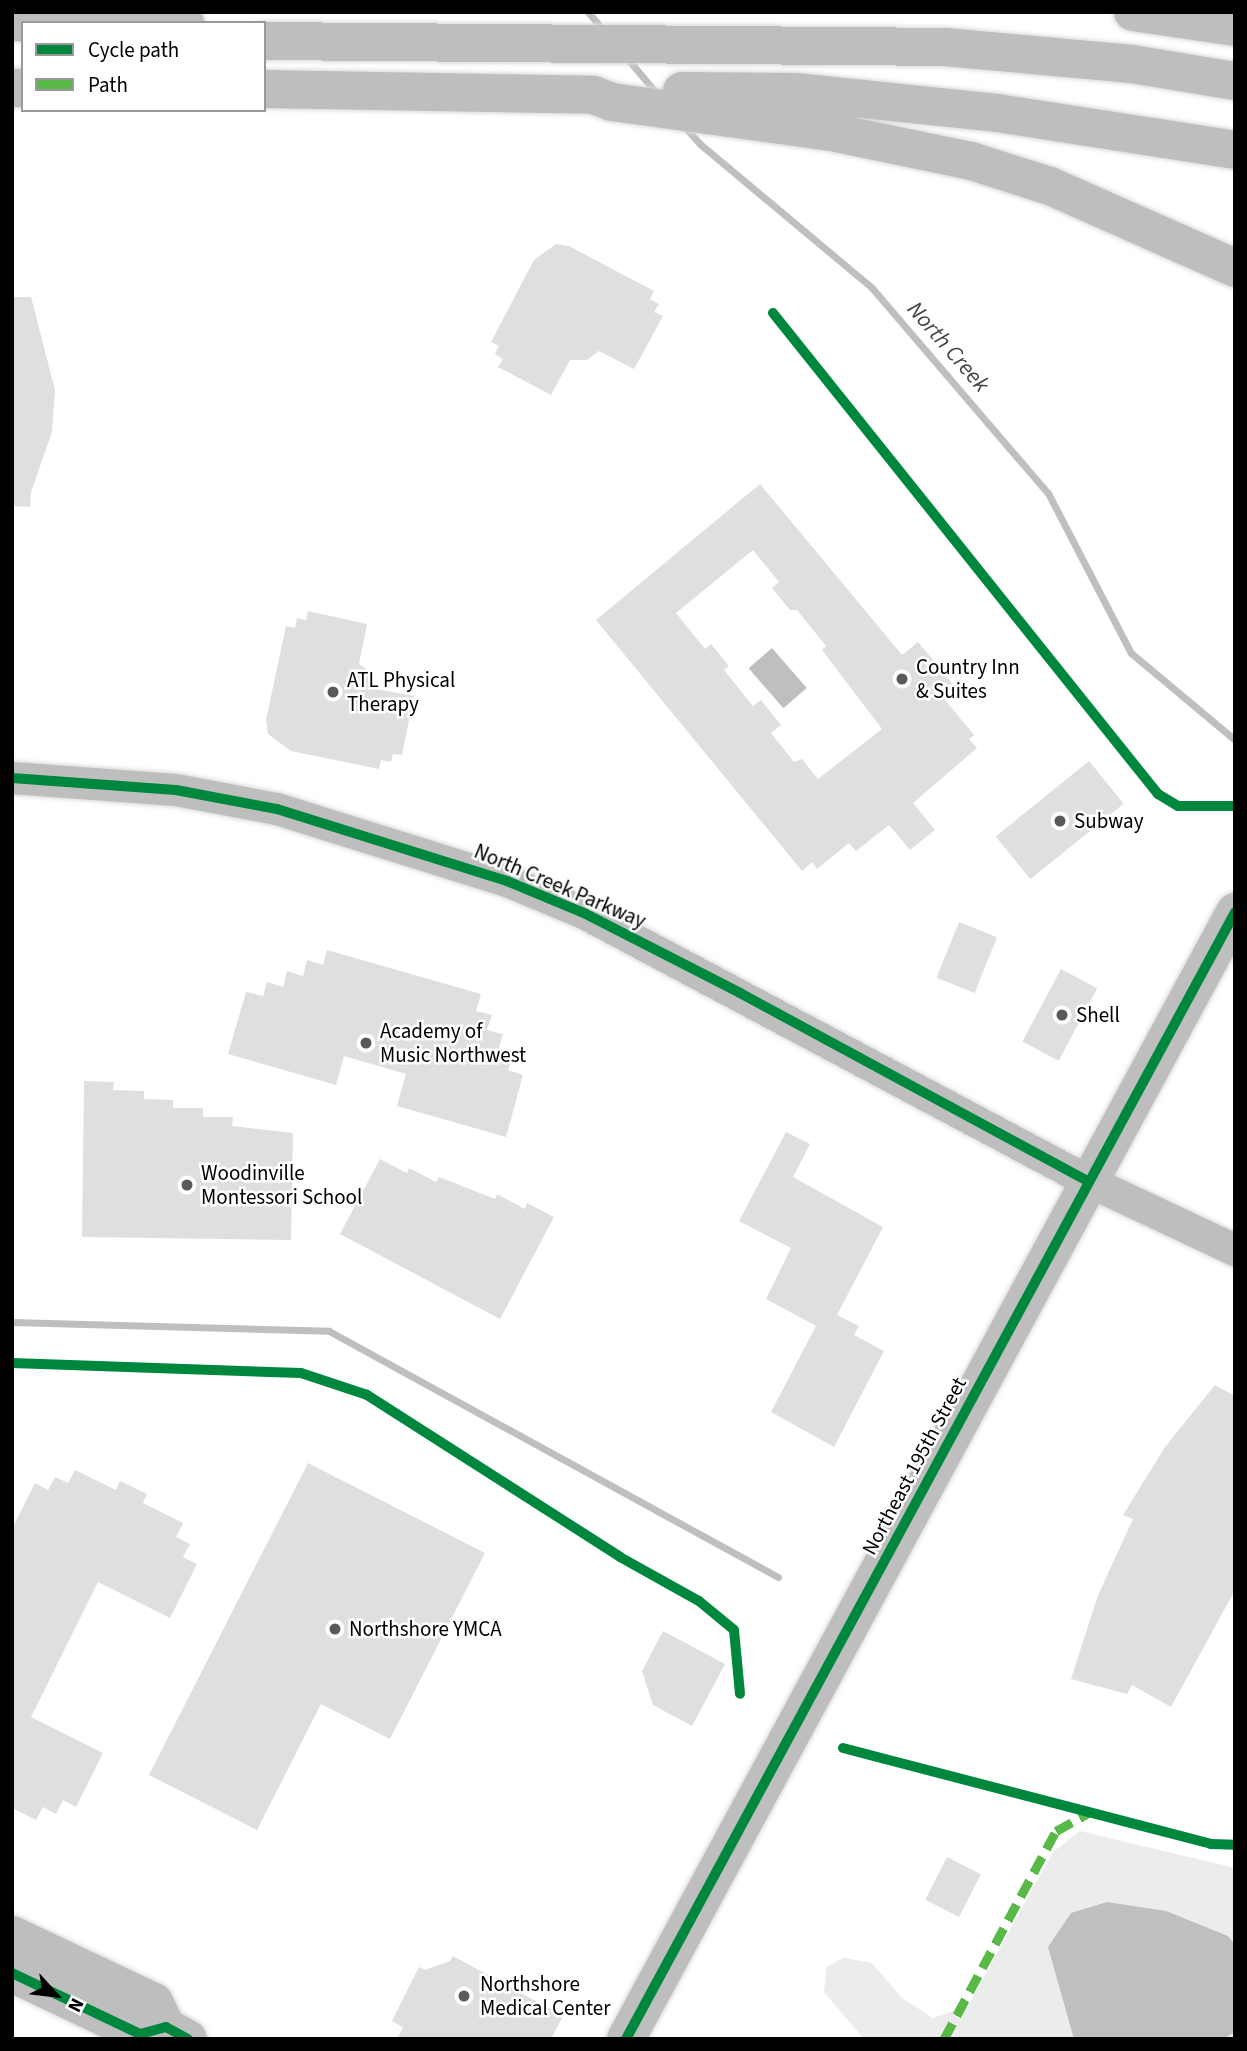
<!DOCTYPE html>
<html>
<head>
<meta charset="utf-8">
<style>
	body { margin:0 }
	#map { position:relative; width:1247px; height:2051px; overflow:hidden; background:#fff; font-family:"Source Sans 3",sans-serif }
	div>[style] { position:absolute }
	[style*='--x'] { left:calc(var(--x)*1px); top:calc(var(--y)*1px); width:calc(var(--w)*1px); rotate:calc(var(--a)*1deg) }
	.green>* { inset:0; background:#ececec }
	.water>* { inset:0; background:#bfbfbf; transform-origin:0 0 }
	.stream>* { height:7px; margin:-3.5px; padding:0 3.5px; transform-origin:3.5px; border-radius:3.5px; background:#bfbfbf }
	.building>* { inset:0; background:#dfdfdf; transform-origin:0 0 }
	.roads { filter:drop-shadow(0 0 2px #dbdbdb) drop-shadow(0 0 2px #dbdbdb) }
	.minor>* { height:32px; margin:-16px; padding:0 16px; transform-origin:16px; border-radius:16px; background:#bebebe }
	.major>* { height:38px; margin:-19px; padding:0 19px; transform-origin:19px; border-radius:19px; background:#bebebe }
	.highway>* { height:38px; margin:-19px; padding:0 19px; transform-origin:19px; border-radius:19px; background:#bebebe }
	.quiet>* { height:9px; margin-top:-4.5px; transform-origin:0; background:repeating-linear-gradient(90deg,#58b947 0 18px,transparent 0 27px) }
	.cycleway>* { height:10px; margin:-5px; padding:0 5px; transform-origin:5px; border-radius:5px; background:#00873e }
	.dots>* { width:19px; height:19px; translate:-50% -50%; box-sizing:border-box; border:4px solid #fff; border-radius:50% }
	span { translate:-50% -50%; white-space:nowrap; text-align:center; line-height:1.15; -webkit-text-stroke:5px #fff; paint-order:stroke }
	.poi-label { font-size:21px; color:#000 }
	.left { translate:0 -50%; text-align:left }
	.street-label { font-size:21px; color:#000 }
	.water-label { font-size:23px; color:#444; font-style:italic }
	.frame { position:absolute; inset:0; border:14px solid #000; pointer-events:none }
	.legend { position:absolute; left:21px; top:21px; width:245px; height:91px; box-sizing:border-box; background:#fff; border:2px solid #999; margin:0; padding:9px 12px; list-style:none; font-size:21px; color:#000 }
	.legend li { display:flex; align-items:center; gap:14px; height:35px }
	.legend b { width:35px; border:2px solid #999 }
	.north { position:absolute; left:21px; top:1960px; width:70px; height:70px; -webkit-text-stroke:5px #fff; paint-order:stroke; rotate:117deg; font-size:19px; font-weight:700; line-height:28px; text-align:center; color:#000 }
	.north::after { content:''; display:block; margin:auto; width:24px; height:32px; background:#000; clip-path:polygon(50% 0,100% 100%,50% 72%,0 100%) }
</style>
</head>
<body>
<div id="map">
	<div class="green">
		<i style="clip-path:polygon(1080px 1831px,1235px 1868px,1235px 2039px,864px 2039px,824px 1992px,827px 1966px,844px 1958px,872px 1963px,902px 1998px,933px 2018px,968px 2006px,1053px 1852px)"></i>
	</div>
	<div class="water">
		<i style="left:772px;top:648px;width:53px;height:31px;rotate:49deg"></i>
		<i style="clip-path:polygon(1107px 1902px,1166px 1911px,1228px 1936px,1235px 1945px,1235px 2032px,1223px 2039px,1074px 2039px,1048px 1947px,1071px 1913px)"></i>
	</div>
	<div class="stream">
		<i style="--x:588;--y:12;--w:23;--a:50"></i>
		<i style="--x:627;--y:58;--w:47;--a:50.2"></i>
		<i style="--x:683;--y:125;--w:25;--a:48"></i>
		<i style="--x:700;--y:144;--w:224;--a:39.9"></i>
		<i style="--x:872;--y:288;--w:270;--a:49.4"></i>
		<i style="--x:1048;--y:493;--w:180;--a:62.6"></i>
		<i style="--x:1131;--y:653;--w:136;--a:39.9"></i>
		<i style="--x:12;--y:1322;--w:317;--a:1.6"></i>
		<i style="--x:329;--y:1331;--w:512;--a:28.72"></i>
	</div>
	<div class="building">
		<i style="clip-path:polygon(556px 244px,569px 246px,654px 291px,650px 299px,659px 304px,654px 312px,663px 316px,634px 369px,599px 351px,587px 360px,570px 360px,551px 395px,498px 367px,503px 359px,495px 354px,499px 346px,491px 342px,534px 260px)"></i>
		<i style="clip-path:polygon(12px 297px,31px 297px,55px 390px,52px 432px,31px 492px,30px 507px,12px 506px)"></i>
		<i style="clip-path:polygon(evenodd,760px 484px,902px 655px,918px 642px,953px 684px,941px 695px,974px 735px,969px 739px,977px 748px,913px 803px,935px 830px,910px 850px,889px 825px,856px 851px,849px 843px,817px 869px,812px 862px,802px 871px,596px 620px,760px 484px,753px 550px,779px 582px,772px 588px,790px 610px,797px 610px,826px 646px,822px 650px,882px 729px,818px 779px,802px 759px,794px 762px,771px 733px,781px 725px,761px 700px,753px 706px,724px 670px,729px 666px,711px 644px,705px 649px,676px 613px,753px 550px)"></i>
		<i style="clip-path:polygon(308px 611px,367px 624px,359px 664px,372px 673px,376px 689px,414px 696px,402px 755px,393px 754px,391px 762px,381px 760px,379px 769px,291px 751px,268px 734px,266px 720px,286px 626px,295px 628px,297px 618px,306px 620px)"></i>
		<i style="left:1089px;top:761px;width:55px;height:120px;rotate:51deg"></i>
		<i style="left:959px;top:922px;width:41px;height:60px;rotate:22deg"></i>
		<i style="clip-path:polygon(327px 950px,481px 994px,476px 1011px,492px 1015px,487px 1030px,503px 1034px,498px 1051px,513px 1056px,508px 1070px,523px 1075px,506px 1137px,397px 1106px,406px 1074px,344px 1056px,336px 1085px,228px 1054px,246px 992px,263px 996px,267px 982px,283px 987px,287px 971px,303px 976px,307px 960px,323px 965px)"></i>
		<i style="left:1061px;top:969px;width:41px;height:82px;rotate:28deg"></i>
		<i style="clip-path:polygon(84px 1081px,114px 1082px,113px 1090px,144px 1091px,144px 1099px,173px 1100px,173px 1108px,203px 1108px,203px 1117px,233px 1117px,232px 1126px,293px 1133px,291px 1240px,82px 1237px)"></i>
		<i style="clip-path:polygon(786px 1132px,810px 1144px,793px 1177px,883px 1227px,837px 1315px,859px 1326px,854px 1335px,884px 1351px,834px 1447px,771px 1412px,816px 1326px,766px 1299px,791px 1248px,739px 1221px)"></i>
		<i style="clip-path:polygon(380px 1159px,407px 1173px,409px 1168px,436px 1182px,439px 1177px,495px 1199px,497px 1194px,525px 1209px,527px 1203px,554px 1217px,500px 1319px,340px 1234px)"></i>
		<i style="clip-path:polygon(1215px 1385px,1235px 1396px,1235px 1590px,1171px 1707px,1132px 1685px,1127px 1694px,1071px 1679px,1098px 1595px,1133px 1519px,1123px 1515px,1165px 1447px)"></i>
		<i style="clip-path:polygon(308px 1463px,485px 1553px,390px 1739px,321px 1704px,257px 1830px,149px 1775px)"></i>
		<i style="clip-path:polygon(75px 1470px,116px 1490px,120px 1481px,147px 1494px,143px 1503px,183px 1523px,176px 1537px,190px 1544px,183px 1557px,197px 1564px,170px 1618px,98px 1582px,31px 1717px,103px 1753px,76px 1807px,63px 1800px,56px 1814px,43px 1807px,36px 1820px,12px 1808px,12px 1529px,35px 1483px,48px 1490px,55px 1477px,68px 1483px)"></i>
		<i style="clip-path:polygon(663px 1631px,725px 1664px,692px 1726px,653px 1705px,642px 1671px)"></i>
		<i style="left:947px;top:1857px;width:38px;height:48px;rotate:27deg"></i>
		<i style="clip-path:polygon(453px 1956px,563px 2016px,551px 2039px,397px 2039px,403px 2027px,392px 2021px,419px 1967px,425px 1970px,450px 1961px)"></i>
	</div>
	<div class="roads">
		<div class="minor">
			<i style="--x:12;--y:778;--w:164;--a:4.2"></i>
			<i style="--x:176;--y:790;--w:103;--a:10.7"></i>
			<i style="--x:277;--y:809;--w:241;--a:17.4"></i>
			<i style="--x:507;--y:881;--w:83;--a:22.6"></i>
			<i style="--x:584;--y:913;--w:569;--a:28.01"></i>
			<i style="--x:1086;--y:1180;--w:165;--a:25.2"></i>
		</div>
		<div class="major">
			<i style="--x:12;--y:1935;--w:157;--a:25.3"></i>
			<i style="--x:154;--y:2002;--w:28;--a:64"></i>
			<i style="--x:166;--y:2027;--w:25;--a:29"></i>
			<i style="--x:12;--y:1973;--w:142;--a:25.5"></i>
			<i style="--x:140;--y:2034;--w:27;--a:-15"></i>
			<i style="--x:626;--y:2039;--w:1281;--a:-61.61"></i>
		</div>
		<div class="highway">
			<i style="--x:1133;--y:12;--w:103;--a:8.4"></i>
			<i style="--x:12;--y:22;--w:173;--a:0.3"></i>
			<i style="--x:264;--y:41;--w:681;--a:0.5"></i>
			<i style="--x:945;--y:47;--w:188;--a:5.2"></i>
			<i style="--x:1132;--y:64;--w:104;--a:9.4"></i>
			<i style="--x:12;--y:88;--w:11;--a:0"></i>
			<i style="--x:264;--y:89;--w:329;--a:1"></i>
			<i style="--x:593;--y:95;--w:20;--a:20"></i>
			<i style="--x:612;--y:102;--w:221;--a:7.8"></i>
			<i style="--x:831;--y:132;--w:143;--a:11.7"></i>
			<i style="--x:971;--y:161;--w:83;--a:17.6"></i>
			<i style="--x:1050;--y:186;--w:202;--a:23.9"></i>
			<i style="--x:682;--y:91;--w:113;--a:0.5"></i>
			<i style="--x:795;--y:92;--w:203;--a:5.9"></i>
			<i style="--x:997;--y:113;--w:241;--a:8.8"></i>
		</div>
	</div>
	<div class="quiet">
		<i style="--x:944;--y:2039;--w:236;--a:-61.7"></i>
		<i style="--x:1056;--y:1831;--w:37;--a:-29"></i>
	</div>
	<div class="cycleway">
		<i style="--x:773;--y:313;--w:616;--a:51.33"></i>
		<i style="--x:1158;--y:794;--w:23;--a:31"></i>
		<i style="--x:1178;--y:806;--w:57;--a:0"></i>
		<i style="--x:12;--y:778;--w:164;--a:4.2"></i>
		<i style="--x:176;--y:790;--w:103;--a:10.7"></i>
		<i style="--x:277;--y:809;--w:241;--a:17.4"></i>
		<i style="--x:507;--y:881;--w:83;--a:22.6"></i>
		<i style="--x:584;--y:913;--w:175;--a:27.1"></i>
		<i style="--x:740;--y:993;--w:393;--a:28.4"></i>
		<i style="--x:12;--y:1363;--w:289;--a:2"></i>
		<i style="--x:301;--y:1373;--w:70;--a:18.4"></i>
		<i style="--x:367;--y:1395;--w:300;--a:32.6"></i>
		<i style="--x:620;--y:1557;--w:90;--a:29.1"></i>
		<i style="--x:699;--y:1601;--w:45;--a:39.6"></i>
		<i style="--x:734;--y:1630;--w:64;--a:84.6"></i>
		<i style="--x:843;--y:1748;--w:380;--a:14.6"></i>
		<i style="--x:1211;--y:1844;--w:24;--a:2"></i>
		<i style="--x:12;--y:1973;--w:142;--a:25.5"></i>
		<i style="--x:140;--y:2034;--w:27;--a:-15"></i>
		<i style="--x:166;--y:2027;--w:25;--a:29"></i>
		<i style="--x:626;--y:2039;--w:1281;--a:-61.61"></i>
	</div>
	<div class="dots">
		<i style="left:902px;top:679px;background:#595959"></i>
		<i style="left:333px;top:692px;background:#595959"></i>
		<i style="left:1060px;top:821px;background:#595959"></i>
		<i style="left:1062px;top:1015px;background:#595959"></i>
		<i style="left:366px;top:1043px;background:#595959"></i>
		<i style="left:187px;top:1185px;background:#595959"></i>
		<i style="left:335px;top:1629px;background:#595959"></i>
		<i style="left:464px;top:1996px;background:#595959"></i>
	</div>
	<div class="poi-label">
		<span class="left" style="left:916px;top:679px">Country Inn<br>&amp; Suites</span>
		<span class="left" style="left:347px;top:692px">ATL Physical<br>Therapy</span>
		<span class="left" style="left:1074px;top:821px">Subway</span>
		<span class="left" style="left:1076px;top:1015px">Shell</span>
		<span class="left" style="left:380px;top:1043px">Academy of<br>Music Northwest</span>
		<span class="left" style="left:201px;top:1185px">Woodinville<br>Montessori School</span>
		<span class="left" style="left:349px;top:1629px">Northshore YMCA</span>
		<span class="left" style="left:480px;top:1996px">Northshore<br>Medical Center</span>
	</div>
	<div class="street-label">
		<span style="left:560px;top:886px;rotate:23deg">North Creek Parkway</span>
		<span style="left:914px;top:1466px;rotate:-62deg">Northeast 195th Street</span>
	</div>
	<div class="water-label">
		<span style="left:948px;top:347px;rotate:49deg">North Creek</span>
	</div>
	<div class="frame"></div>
	<ul class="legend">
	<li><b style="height:9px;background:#00873e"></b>Cycle path</li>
	<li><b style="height:9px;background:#58b947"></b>Path</li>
	</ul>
	<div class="north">N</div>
</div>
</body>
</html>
